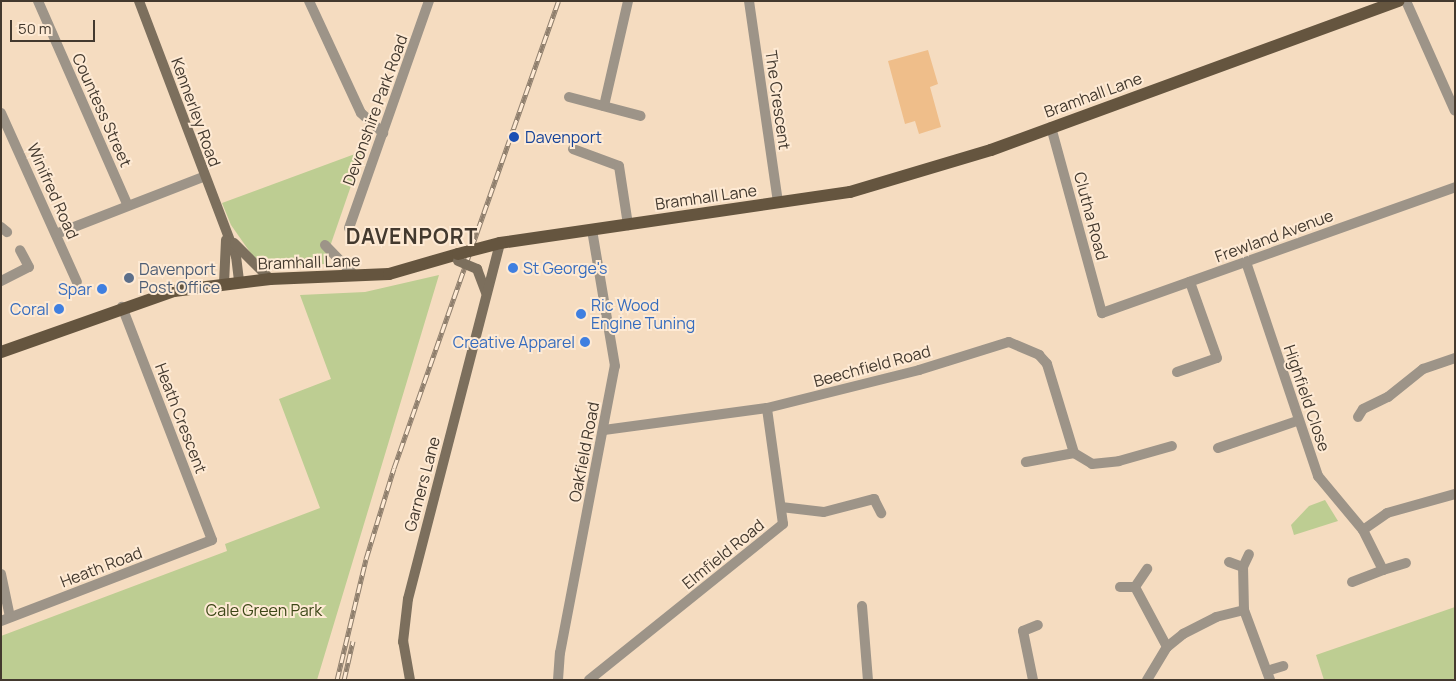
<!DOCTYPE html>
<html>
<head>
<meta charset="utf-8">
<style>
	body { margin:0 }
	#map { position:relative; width:1456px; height:681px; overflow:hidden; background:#f5dcc0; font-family:Manrope,sans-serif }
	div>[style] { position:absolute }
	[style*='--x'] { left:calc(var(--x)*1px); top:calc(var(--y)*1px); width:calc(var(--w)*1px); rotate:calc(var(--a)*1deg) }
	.green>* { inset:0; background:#bdcd92 }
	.building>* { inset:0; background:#efbe8a }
	.street>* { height:10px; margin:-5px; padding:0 5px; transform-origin:5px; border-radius:5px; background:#9d9488 }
	.secondary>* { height:10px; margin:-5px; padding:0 5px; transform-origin:5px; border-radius:5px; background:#7c6f5d }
	.primary>* { height:12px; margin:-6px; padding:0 6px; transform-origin:6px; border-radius:6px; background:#65553f }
	.rail>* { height:5px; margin-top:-2.5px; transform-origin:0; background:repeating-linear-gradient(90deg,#feead4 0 9px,#8f7f6d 0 18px); box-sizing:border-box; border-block:1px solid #8f7f6d }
	.secondary-bridge>* { height:10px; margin:-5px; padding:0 5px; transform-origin:5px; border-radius:5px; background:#7c6f5d }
	.primary-bridge>* { height:12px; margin:-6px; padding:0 6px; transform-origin:6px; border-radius:6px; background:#65553f }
	.dots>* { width:14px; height:14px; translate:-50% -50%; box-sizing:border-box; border:2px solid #feead4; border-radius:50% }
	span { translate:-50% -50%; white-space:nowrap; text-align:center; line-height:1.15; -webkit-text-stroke:4px #feead4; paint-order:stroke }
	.street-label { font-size:16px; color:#43392e }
	.transit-label { font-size:16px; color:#164399 }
	.left { translate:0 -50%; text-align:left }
	.shop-label { font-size:16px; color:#366cbe }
	.right { translate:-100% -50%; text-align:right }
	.service-label { font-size:16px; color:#4e5e75 }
	.park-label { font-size:16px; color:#3c4717 }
	.district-label { font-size:21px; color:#43392e; font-weight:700; letter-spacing:1px }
	.frame { position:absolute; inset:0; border:2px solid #43392e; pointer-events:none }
	.scale { position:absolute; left:10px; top:20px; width:85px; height:22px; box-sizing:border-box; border:2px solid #43392e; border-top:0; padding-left:6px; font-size:15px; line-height:18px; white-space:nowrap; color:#43392e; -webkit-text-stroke:4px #feead4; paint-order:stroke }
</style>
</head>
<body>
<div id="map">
	<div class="green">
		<i style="clip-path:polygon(363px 151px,324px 264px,277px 266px,261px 263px,252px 255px,231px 225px,222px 203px)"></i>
		<i style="clip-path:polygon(439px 275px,317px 680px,1px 680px,1px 636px,227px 551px,225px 544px,320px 508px,279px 399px,331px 379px,300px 295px,365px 292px)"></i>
		<i style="clip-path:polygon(1325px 500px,1338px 521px,1294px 535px,1291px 525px,1309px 506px)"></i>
		<i style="clip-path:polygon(1455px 607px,1455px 680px,1324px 680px,1316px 655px)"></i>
	</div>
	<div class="building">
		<i style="clip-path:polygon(928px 50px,938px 84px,930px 87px,941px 127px,919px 134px,915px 121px,905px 124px,888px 61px)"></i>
	</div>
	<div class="street">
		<i style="--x:38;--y:1;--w:222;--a:66.3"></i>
		<i style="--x:309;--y:1;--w:123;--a:65.1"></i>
		<i style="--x:361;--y:113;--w:30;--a:42"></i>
		<i style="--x:749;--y:1;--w:204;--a:81.8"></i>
		<i style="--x:1406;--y:1;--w:120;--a:66"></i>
		<i style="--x:569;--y:97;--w:74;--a:14.8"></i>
		<i style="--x:604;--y:106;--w:108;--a:-77.1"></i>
		<i style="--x:1;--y:113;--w:185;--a:65.8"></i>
		<i style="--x:1051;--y:127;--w:193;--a:74.7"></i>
		<i style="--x:1102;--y:313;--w:375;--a:-19.6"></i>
		<i style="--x:573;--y:149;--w:49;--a:20.3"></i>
		<i style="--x:619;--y:166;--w:60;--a:81.3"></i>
		<i style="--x:1;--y:227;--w:8;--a:40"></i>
		<i style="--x:349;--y:228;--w:241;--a:-70.6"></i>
		<i style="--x:56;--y:234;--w:158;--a:-21.2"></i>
		<i style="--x:325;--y:245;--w:43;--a:45.9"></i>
		<i style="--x:1246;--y:262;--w:226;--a:71.4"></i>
		<i style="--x:1318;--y:476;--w:70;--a:50.2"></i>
		<i style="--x:1363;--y:530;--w:29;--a:-35"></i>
		<i style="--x:1387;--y:513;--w:71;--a:-15.6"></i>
		<i style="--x:1;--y:281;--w:31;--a:-27"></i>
		<i style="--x:29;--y:267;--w:19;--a:-118"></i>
		<i style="--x:1177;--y:372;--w:42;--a:-19.3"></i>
		<i style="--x:1217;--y:358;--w:81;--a:-109.6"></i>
		<i style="--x:1358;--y:417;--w:9;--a:-58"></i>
		<i style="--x:1363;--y:409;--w:28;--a:-26"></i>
		<i style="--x:1388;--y:397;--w:45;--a:-38.7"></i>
		<i style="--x:1423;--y:369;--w:34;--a:-19"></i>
		<i style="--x:604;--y:430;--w:164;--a:-7.7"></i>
		<i style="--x:767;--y:408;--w:157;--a:-14"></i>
		<i style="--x:919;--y:370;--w:94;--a:-17.3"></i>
		<i style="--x:1009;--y:342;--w:33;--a:23"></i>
		<i style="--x:1039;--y:355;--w:12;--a:48"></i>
		<i style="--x:1047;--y:364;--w:93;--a:73.1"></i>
		<i style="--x:1074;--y:453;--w:49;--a:169.4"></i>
		<i style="--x:1218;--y:448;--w:83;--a:-18.9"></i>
		<i style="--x:1074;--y:453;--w:21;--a:31"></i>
		<i style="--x:1092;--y:464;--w:27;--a:-6"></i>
		<i style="--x:1119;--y:461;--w:55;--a:-15.8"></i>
		<i style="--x:781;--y:507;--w:43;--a:6.6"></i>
		<i style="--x:824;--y:512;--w:52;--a:-14.6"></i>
		<i style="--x:874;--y:499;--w:16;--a:63"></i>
		<i style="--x:1229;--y:562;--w:15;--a:20"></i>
		<i style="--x:1383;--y:570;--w:24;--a:-17"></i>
		<i style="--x:1;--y:574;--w:44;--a:78.2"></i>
		<i style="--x:1352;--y:582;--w:33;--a:-21"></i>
		<i style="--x:1383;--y:570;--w:45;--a:-116.6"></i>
		<i style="--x:1120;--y:587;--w:15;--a:0"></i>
		<i style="--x:1135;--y:587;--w:22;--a:-56"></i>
		<i style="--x:1135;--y:587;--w:68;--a:61.9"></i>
		<i style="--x:862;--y:606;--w:74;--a:85.4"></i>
		<i style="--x:1244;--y:610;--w:75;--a:69.6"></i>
		<i style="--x:1;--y:621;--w:226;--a:-21"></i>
		<i style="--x:212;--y:540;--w:250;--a:-111.1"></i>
		<i style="--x:1267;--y:671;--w:17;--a:-17"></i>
		<i style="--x:558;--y:680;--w:27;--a:-86"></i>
		<i style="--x:560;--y:653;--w:292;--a:-79.2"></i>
		<i style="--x:615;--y:366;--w:138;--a:-99.6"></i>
		<i style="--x:589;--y:680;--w:249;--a:-38.8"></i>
		<i style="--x:783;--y:524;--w:117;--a:-97.9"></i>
		<i style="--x:1033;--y:680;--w:50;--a:-101.5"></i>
		<i style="--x:1023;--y:631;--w:16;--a:-22"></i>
		<i style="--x:1147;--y:680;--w:39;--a:-59"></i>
		<i style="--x:1167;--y:647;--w:21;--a:-39"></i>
		<i style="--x:1183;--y:634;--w:37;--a:-27"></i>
		<i style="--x:1216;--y:617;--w:29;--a:-14"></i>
		<i style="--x:1244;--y:610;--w:43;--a:-91.3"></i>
		<i style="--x:1243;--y:567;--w:14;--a:-65"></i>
	</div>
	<div class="secondary">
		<i style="--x:139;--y:1;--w:273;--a:69.2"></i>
		<i style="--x:236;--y:256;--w:26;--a:83"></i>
		<i style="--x:234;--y:243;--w:51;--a:45"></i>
		<i style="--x:477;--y:269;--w:25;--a:69"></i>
		<i style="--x:224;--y:284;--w:44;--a:-87.4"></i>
		<i style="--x:410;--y:680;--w:39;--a:-100"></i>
		<i style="--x:403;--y:642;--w:43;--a:-83.4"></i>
		<i style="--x:408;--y:599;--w:368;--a:-75.5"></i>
	</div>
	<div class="primary">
		<i style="--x:500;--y:243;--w:354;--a:-8.3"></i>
		<i style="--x:850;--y:192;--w:147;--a:-16.6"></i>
		<i style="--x:991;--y:150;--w:434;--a:-20.1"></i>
		<i style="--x:1;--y:352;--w:183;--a:-19.4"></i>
		<i style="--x:174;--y:291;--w:97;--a:-7.1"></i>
		<i style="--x:270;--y:279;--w:119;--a:-2.4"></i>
		<i style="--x:389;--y:274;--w:72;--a:-16.2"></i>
	</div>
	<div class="rail">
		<i style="--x:337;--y:680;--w:124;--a:-76.5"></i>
		<i style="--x:366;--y:559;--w:95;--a:-72.9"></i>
		<i style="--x:394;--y:468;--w:495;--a:-70.6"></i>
		<i style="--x:344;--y:680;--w:40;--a:-77"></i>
	</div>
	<div class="secondary-bridge">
		<i style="--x:458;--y:261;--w:21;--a:23"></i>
	</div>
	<div class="primary-bridge">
		<i style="--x:458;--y:254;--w:43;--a:-14.7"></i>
	</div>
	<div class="dots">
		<i style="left:514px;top:137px;background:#1a4fb4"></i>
		<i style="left:513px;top:268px;background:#3f7fe0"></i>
		<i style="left:129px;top:278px;background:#5c6f8a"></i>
		<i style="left:102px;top:289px;background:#3f7fe0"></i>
		<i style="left:59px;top:309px;background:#3f7fe0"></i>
		<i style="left:581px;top:314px;background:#3f7fe0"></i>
		<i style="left:585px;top:342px;background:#3f7fe0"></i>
	</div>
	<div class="street-label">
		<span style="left:1093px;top:95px;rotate:-20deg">Bramhall Lane</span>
		<span style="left:778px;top:100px;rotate:82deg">The Crescent</span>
		<span style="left:102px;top:110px;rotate:66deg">Countess Street</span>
		<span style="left:375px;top:110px;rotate:-70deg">Devonshire Park Road</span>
		<span style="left:196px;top:112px;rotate:70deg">Kennerley Road</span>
		<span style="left:53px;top:191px;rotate:66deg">Winifred Road</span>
		<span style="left:706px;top:197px;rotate:-8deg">Bramhall Lane</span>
		<span style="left:1091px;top:216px;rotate:75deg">Clutha Road</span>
		<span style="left:1274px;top:236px;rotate:-20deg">Frewland Avenue</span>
		<span style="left:309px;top:262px;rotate:-2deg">Bramhall Lane</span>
		<span style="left:872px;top:366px;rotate:-15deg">Beechfield Road</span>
		<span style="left:1307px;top:398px;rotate:71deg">Highfield Close</span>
		<span style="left:181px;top:418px;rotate:69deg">Heath Crescent</span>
		<span style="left:584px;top:452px;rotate:-79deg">Oakfield Road</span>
		<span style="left:422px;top:484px;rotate:-75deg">Garners Lane</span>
		<span style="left:723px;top:554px;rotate:-39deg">Elmfield Road</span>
		<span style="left:101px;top:567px;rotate:-21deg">Heath Road</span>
	</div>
	<div class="transit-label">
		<span class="left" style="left:525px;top:137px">Davenport</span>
	</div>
	<div class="shop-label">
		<span class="left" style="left:523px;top:268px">St George's</span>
		<span class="right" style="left:92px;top:289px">Spar</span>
		<span class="left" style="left:591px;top:314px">Ric Wood<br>Engine Tuning</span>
		<span class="right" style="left:49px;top:309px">Coral</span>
		<span class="right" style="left:575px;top:342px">Creative Apparel</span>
	</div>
	<div class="service-label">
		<span class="left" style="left:139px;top:278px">Davenport<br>Post Office</span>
	</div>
	<div class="park-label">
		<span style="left:264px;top:610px">Cale Green Park</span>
	</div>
	<div class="district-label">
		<span style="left:412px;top:236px">DAVENPORT</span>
	</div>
	<div class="frame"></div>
	<div class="scale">50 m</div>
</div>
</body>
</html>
